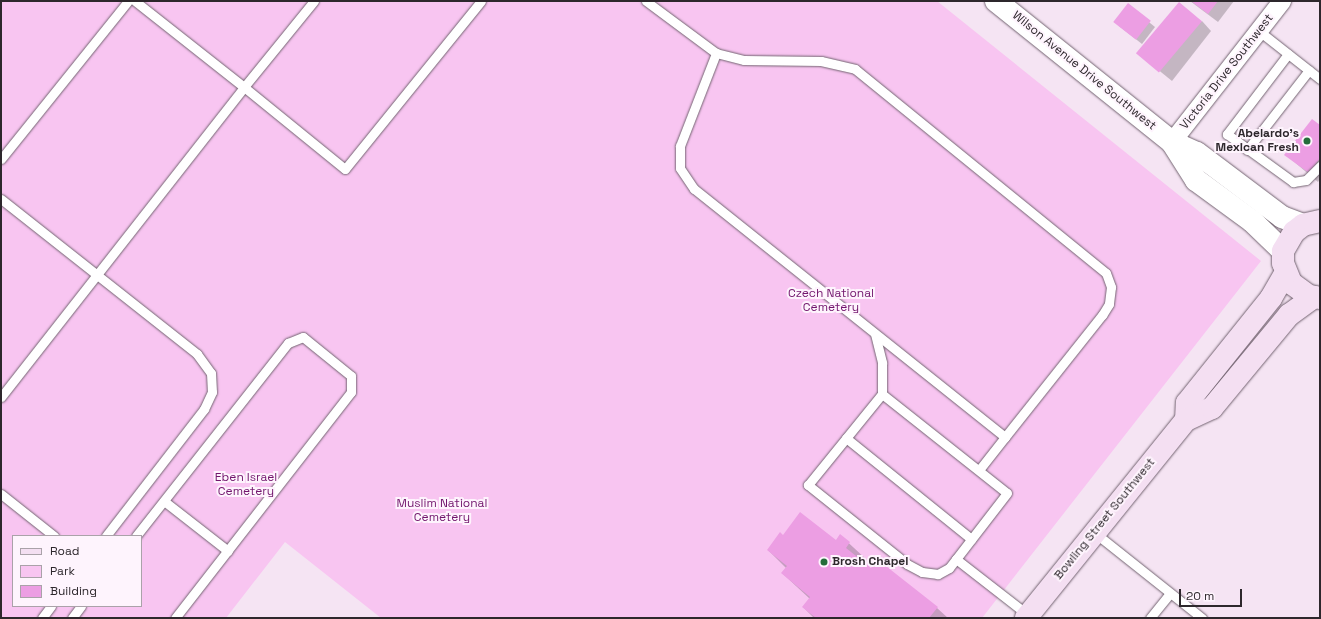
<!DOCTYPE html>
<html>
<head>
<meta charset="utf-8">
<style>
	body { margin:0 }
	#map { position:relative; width:1321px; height:619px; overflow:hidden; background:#f5e4f3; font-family:"Space Grotesk",sans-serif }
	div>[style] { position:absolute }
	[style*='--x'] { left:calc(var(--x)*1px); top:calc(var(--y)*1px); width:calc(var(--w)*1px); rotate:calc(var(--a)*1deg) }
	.green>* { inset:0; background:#f8c5f1 }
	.shadow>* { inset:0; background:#0003 }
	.building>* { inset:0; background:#ec9ee3; transform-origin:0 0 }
	.roads { filter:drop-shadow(0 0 1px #736471) drop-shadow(0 0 1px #736471) }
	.service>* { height:9px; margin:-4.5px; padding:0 4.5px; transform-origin:4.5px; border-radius:4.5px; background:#fff }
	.minor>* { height:18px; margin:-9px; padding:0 9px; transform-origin:9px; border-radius:9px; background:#fff }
	.tertiary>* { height:22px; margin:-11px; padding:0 11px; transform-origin:11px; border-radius:11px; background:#fff }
	.secondary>* { height:22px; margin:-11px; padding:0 11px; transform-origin:11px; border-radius:11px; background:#f4dff2 }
	.dots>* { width:11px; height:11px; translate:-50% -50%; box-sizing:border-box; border:2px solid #fef4fd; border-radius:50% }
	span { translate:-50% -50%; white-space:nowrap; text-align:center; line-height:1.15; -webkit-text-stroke:4px #fef4fd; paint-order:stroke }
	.street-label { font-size:12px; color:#2d272c }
	.poi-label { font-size:12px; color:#2d272c; font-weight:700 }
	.right { translate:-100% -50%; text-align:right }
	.left { translate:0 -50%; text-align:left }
	.park-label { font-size:12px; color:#72166d }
	.frame { position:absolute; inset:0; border:2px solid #2d272c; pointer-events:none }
	.legend { position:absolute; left:12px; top:535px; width:130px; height:72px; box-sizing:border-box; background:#fef4fd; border:1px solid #aaa2a9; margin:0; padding:5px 7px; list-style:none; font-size:12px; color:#2d272c }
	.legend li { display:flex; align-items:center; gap:8px; height:20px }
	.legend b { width:20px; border:1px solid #aaa2a9 }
	.scale { position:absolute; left:1179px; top:589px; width:63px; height:18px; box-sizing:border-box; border:2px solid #2d272c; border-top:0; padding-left:5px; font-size:12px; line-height:14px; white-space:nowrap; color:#2d272c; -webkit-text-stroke:3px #fef4fd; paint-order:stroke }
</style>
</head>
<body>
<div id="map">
	<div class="green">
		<i style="clip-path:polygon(evenodd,1px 1px,937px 1px,1261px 261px,982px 618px,381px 618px,285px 542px,226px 618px,1px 618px,1px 1px,13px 536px,141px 536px,141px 606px,13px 606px,13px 536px)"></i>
	</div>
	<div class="shadow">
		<i style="clip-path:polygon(1190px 1px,1234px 1px,1218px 22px)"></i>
		<i style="clip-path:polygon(1128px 5px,1155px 27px,1142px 44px,1119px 26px)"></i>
		<i style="clip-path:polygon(1202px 21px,1211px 31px,1172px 81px,1140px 55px)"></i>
		<i style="clip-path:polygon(1320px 127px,1320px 179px,1318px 182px,1286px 155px)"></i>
		<i style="clip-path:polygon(840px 535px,867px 560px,865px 564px,871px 569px,937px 608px,948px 618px,814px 618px,803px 607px,810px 599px,782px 573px,786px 568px,768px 550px,783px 536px,836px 541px)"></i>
	</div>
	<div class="building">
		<i style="clip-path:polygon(1191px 1px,1218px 1px,1208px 14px)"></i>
		<i style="left:1179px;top:2px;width:30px;height:67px;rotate:40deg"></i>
		<i style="left:1128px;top:3px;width:29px;height:24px;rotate:38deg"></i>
		<i style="clip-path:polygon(1312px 119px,1320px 125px,1320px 158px,1309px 173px,1284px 155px)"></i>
		<i style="clip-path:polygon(800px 512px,836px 540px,840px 534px,850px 542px,846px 548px,871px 568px,877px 559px,938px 607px,929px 618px,816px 618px,802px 607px,810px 597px,781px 573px,787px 566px,767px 550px,780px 532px,783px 535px)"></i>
	</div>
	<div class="roads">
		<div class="service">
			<i style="--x:135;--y:1;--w:139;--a:38.3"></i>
			<i style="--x:244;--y:87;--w:111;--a:-50.9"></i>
			<i style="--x:646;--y:1;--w:87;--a:36.6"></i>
			<i style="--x:716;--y:53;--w:29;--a:14"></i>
			<i style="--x:744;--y:60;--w:77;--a:0.7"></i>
			<i style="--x:821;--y:61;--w:35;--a:13"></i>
			<i style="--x:855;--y:69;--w:323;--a:39.1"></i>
			<i style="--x:1106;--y:273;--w:15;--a:70"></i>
			<i style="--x:1111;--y:287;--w:17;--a:97"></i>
			<i style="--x:1109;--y:304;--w:13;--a:122"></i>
			<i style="--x:1102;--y:315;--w:156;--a:128.5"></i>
			<i style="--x:1005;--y:437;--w:398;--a:-141.4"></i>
			<i style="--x:694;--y:189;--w:25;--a:-124"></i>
			<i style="--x:680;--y:168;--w:22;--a:-90"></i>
			<i style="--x:680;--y:146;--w:100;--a:-68.8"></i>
			<i style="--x:1259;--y:31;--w:78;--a:38.2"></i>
			<i style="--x:1288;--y:54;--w:101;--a:127.3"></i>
			<i style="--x:1227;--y:134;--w:82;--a:36"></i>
			<i style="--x:1293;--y:182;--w:13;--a:-9"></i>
			<i style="--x:1306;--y:180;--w:20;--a:-45"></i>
			<i style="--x:1247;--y:150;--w:101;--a:-52.2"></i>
			<i style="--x:1;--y:159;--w:203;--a:-51.2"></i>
			<i style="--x:1;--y:199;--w:250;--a:38.3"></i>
			<i style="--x:197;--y:354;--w:24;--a:54"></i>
			<i style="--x:211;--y:373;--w:19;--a:87"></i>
			<i style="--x:212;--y:392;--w:19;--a:115"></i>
			<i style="--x:204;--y:409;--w:160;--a:127.7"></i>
			<i style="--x:875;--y:334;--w:30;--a:76"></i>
			<i style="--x:882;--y:363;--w:31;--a:90"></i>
			<i style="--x:1;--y:397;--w:394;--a:-51.9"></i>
			<i style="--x:244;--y:87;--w:130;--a:39.1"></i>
			<i style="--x:345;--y:169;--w:216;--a:-51"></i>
			<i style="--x:846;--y:438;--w:161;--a:38.9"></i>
			<i style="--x:979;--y:470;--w:42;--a:-51.8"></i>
			<i style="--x:1;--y:494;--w:68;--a:38.4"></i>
			<i style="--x:164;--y:501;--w:81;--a:38"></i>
			<i style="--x:1095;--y:533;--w:137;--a:38.5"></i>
			<i style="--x:136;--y:536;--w:246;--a:-51.8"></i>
			<i style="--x:288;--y:343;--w:16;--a:-22"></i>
			<i style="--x:303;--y:337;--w:62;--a:39.1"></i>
			<i style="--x:351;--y:376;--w:16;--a:90"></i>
			<i style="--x:351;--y:392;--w:286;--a:127.9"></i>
			<i style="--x:956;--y:559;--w:11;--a:128"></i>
			<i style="--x:949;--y:568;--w:13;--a:151"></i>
			<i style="--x:938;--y:574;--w:16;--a:-173"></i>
			<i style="--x:922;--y:572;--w:17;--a:-152"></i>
			<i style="--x:907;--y:564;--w:127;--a:-141.4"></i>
			<i style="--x:808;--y:485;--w:117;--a:-50.9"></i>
			<i style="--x:882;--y:394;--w:159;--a:38.4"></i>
			<i style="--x:1007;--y:493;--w:83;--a:127.7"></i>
			<i style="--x:956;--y:559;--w:91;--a:37.9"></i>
			<i style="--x:42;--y:618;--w:15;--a:-53"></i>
			<i style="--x:72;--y:618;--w:15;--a:-53"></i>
			<i style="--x:1150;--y:618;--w:32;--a:-51"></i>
		</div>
		<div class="minor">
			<i style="--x:1172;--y:142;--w:179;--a:-52"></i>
		</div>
		<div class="tertiary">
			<i style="--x:996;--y:1;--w:226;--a:38.7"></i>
			<i style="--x:1172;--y:142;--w:27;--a:24"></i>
			<i style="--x:1197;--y:153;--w:106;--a:37"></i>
			<i style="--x:1282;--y:217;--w:22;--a:21"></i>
			<i style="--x:1172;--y:142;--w:45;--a:57.7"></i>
			<i style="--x:1196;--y:180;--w:69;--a:36.2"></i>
			<i style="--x:1252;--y:221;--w:43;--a:44.1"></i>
		</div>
		<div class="secondary">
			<i style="--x:1320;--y:221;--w:17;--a:167"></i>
			<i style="--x:1303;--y:225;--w:11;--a:142"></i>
			<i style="--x:1294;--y:232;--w:22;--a:120"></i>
			<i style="--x:1283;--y:251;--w:12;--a:90"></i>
			<i style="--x:1283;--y:263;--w:22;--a:68"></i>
			<i style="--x:1291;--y:283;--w:22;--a:36"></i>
			<i style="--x:1309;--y:296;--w:11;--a:10"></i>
			<i style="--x:1186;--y:420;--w:17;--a:-87"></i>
			<i style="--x:1187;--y:403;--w:134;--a:-51.3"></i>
			<i style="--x:1271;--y:298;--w:28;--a:-60"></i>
			<i style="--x:1026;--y:618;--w:255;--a:-51.1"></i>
			<i style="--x:1186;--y:420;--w:29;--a:-25"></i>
			<i style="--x:1212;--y:408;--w:121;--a:-50.4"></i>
			<i style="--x:1289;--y:315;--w:31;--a:-36"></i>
		</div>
	</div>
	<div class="dots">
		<i style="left:1307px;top:141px;background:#236d3a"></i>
		<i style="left:824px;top:562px;background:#236d3a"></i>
	</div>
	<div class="street-label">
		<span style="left:1084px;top:71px;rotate:39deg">Wilson Avenue Drive Southwest</span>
		<span style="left:1227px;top:72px;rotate:-52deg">Victoria Drive Southwest</span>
		<span style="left:1105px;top:519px;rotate:-51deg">Bowling Street Southwest</span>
	</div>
	<div class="poi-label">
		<span class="right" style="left:1299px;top:141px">Abelardo's<br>Mexican Fresh</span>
		<span class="left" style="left:832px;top:562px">Brosh Chapel</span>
	</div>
	<div class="park-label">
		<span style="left:831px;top:301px">Czech National<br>Cemetery</span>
		<span style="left:246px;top:485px">Eben Israel<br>Cemetery</span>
		<span style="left:442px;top:511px">Muslim National<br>Cemetery</span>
	</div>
	<div class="frame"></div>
	<ul class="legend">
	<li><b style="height:5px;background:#f4dff2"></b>Road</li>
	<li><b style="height:11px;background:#f8c5f1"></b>Park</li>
	<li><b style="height:11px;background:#ec9ee3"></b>Building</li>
	</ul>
	<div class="scale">20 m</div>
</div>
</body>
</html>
